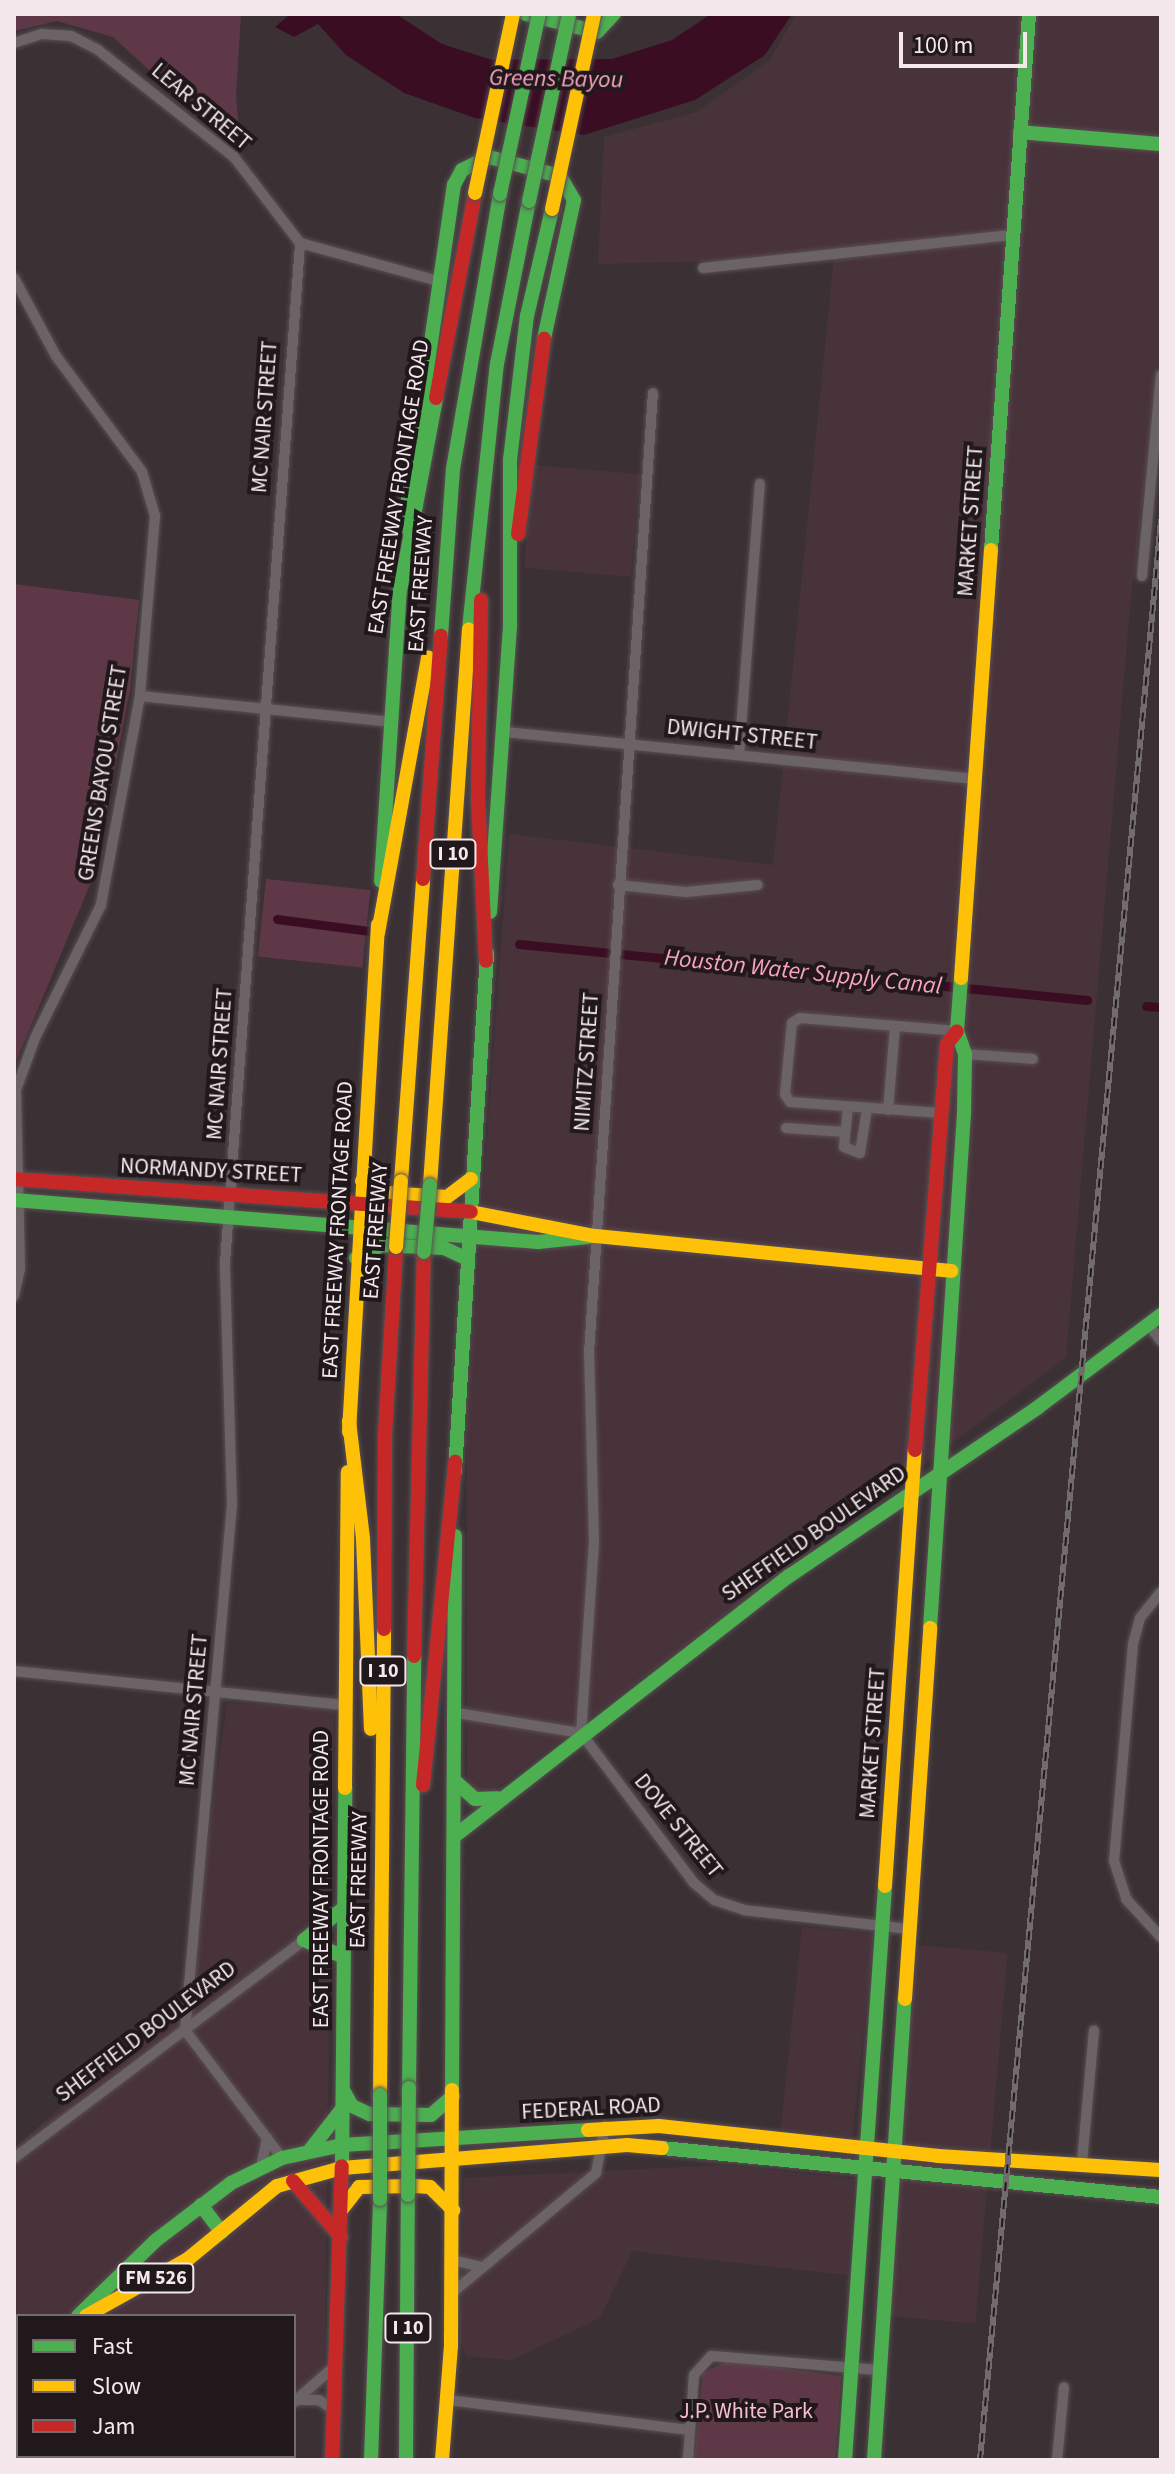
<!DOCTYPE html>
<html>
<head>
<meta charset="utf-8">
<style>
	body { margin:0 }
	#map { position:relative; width:1175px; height:2474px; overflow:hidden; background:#3b3134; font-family:"Source Sans 3",sans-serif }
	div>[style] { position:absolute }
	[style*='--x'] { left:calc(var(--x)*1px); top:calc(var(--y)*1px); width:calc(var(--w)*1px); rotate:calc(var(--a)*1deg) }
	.built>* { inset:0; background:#49333b; transform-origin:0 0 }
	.green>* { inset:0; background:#5f3847; transform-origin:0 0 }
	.water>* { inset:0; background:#3a0d23 }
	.canal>* { height:9px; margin:-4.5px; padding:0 4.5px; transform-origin:4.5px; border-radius:4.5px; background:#3a0d23 }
	.roads { filter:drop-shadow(0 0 2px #584f52) drop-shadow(0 0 2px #584f52) }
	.street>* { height:10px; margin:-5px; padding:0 5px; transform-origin:5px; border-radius:5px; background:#6b6366 }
	.fast>* { height:14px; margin:-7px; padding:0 7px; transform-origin:7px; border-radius:7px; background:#4caf50 }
	.slow>* { height:14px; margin:-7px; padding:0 7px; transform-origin:7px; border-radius:7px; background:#ffc107 }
	.jam>* { height:14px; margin:-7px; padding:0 7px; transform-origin:7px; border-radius:7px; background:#c62828 }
	.rail>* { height:6px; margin-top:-3px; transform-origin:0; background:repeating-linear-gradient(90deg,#20181b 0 9px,#736c6f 0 18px); box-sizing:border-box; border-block:2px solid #736c6f }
	.bridges { filter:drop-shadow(0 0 2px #584f52) drop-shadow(0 0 2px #584f52) }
	.fast-bridge>* { height:14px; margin:-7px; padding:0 7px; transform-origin:7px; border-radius:7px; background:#4caf50 }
	.slow-bridge>* { height:14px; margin:-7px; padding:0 7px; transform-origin:7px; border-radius:7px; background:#ffc107 }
	span { translate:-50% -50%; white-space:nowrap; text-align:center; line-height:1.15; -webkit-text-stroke:8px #20181b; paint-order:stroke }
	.shield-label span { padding:2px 6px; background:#20181b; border:2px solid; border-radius:6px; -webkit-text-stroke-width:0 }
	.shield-label { font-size:20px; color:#f4e8ec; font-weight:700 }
	.street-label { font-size:22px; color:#f4e8ec }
	.park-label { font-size:22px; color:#f5bfd2 }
	.water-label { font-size:24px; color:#f8a1c2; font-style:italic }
	.frame { position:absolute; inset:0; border:16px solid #f4e8ec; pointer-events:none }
	.legend { position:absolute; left:16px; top:2314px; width:280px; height:144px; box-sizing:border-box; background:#20181b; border:2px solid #756b6f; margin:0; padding:10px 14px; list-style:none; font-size:24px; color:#f4e8ec }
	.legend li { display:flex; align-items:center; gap:16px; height:40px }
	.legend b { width:40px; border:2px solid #756b6f }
	.scale { position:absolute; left:899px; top:32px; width:128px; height:36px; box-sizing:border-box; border:4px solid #f4e8ec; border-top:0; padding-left:10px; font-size:24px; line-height:28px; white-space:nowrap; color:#f4e8ec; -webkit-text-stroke:6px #20181b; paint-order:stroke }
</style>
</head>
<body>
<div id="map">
	<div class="built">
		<i style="clip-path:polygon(796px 14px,1161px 14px,1161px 347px,1130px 607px,1066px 1357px,490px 1793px,475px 1792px,467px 1783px,467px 1424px,509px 834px,773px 865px,834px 258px,598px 264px,604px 137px,697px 112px,770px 60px)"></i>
		<i style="left:533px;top:465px;width:107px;height:103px;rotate:5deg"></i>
		<i style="clip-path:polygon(227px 1703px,334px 1709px,324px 2387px,294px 2408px,294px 2316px,18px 2316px,18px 2456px,224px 2456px,14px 2460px,14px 2148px,187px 1997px)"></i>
		<i style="left:802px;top:1927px;width:72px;height:203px;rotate:6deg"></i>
		<i style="left:917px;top:1945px;width:91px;height:372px;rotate:5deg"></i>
		<i style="clip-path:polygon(721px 2165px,854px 2179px,847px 2275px,632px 2251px,600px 2318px,512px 2360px,466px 2356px,459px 2338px,464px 2178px)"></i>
	</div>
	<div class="green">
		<i style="clip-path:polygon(14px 14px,241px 14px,236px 95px,241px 154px,113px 37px,57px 21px,14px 31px)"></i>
		<i style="clip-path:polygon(14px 584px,139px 600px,130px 690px,94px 875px,14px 1066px)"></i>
		<i style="left:266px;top:879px;width:105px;height:78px;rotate:6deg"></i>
		<i style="clip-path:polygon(726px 2361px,841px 2376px,835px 2460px,694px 2460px,703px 2373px)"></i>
	</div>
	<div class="water">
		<i style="clip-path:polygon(290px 14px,396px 14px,442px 44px,492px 60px,612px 59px,672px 40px,711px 14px,792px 14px,765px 55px,695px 100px,584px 135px,475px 118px,404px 93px,346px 55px,318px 24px,294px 37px,275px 27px)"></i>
	</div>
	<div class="canal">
		<i style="--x:277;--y:919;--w:94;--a:7.4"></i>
		<i style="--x:519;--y:944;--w:571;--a:5.63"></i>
		<i style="--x:1146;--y:1006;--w:15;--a:4"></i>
	</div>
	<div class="roads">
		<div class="street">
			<i style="--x:14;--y:43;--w:29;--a:-18"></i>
			<i style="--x:42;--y:34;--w:29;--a:4"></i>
			<i style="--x:71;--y:36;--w:30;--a:27"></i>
			<i style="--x:98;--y:50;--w:173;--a:38.2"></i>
			<i style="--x:234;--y:157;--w:108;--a:52.5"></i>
			<i style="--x:300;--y:243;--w:143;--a:15.4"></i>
			<i style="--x:703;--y:268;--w:312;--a:-6.1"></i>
			<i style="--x:14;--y:278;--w:89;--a:61.7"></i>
			<i style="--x:56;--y:356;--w:144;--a:53.4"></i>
			<i style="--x:142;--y:472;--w:46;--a:73.5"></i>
			<i style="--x:155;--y:516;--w:181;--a:94.8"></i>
			<i style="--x:140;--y:696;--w:213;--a:100.6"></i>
			<i style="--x:101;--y:905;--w:148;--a:116.4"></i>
			<i style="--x:35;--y:1038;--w:55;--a:110.1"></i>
			<i style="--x:16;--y:1090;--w:179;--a:88.7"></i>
			<i style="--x:20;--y:1269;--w:28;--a:103"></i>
			<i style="--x:1142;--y:576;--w:202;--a:-84.6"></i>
			<i style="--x:140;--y:696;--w:251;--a:5.9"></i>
			<i style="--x:505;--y:732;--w:473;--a:5.7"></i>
			<i style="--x:739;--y:755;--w:272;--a:-85.6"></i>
			<i style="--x:618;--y:885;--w:68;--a:5.9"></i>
			<i style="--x:686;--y:892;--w:72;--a:-5.6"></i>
			<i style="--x:965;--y:1054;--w:68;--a:4.2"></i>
			<i style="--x:848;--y:1107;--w:40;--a:95.7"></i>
			<i style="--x:844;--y:1147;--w:17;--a:21"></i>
			<i style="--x:860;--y:1153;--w:45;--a:-81"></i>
			<i style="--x:888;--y:1110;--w:84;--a:-85.2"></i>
			<i style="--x:940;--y:1113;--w:150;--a:-175.8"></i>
			<i style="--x:790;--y:1102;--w:9;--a:-122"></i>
			<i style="--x:785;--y:1094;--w:71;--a:-84.4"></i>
			<i style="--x:792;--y:1023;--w:9;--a:-32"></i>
			<i style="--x:800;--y:1018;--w:158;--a:4.7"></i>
			<i style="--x:786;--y:1128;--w:59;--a:3.9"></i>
			<i style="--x:1149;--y:1325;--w:20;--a:53"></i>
			<i style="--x:1161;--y:1592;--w:33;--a:129"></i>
			<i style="--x:1140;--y:1618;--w:27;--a:105"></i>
			<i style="--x:1133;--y:1644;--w:218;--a:95"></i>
			<i style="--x:1114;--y:1861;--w:40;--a:72"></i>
			<i style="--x:1126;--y:1899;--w:52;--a:47.4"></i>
			<i style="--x:14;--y:1671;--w:333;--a:5.9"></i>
			<i style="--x:457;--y:1713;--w:126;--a:9.2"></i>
			<i style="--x:581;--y:1733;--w:193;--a:-86.1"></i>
			<i style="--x:594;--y:1540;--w:187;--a:-91.5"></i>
			<i style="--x:589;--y:1353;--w:962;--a:-86.19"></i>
			<i style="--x:581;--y:1733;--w:188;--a:53"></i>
			<i style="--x:694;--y:1883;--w:26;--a:40"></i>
			<i style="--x:714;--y:1900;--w:32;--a:18"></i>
			<i style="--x:744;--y:1910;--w:165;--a:6.6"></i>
			<i style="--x:14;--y:2158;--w:363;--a:-36.9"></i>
			<i style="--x:282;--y:2158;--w:161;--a:-127.2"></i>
			<i style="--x:185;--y:2030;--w:528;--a:-84.89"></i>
			<i style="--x:232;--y:1504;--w:241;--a:-91.7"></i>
			<i style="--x:225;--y:1263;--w:1023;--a:-85.79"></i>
			<i style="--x:1082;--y:2162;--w:132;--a:-84.8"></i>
			<i style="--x:261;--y:2167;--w:30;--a:-78"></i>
			<i style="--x:452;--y:2260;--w:28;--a:13"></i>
			<i style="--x:452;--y:2293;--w:187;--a:-39.8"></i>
			<i style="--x:596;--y:2173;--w:48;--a:-79.2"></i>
			<i style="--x:297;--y:2400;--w:22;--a:0"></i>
			<i style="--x:319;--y:2400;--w:19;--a:35"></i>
			<i style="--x:448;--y:2400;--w:243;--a:7.1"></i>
			<i style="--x:294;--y:2402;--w:57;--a:-41.5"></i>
			<i style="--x:217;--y:2460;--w:6;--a:-39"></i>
			<i style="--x:688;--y:2460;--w:85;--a:-86"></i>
			<i style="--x:694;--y:2375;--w:25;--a:-48"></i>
			<i style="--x:711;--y:2356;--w:169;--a:4.8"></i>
			<i style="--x:1057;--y:2460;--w:73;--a:-84.5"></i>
		</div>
		<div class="fast">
			<i style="--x:526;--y:14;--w:73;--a:14.2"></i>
			<i style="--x:597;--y:32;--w:25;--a:-47"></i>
			<i style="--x:1020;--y:132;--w:142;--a:4.9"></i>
			<i style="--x:404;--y:527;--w:346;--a:-81.7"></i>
			<i style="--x:454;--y:185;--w:17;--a:-62"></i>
			<i style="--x:462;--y:170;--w:30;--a:-26"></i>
			<i style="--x:489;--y:157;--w:73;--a:15"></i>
			<i style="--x:560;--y:176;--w:28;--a:60"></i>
			<i style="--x:574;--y:200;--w:142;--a:102.2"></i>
			<i style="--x:991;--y:550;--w:537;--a:-85.94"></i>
			<i style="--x:469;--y:629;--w:266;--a:-84"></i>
			<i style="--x:497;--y:364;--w:166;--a:-78.9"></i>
			<i style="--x:441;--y:636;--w:167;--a:-85.9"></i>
			<i style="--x:453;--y:469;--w:279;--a:-80.3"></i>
			<i style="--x:381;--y:881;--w:291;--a:-86.3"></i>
			<i style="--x:400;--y:591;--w:196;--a:-79.4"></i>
			<i style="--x:490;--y:912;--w:289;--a:-86"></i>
			<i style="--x:510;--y:624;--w:164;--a:-90"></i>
			<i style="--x:510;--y:460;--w:145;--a:-83.3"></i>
			<i style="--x:527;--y:316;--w:110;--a:-76.8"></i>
			<i style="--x:14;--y:1200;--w:526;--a:4.58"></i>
			<i style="--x:538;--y:1242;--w:50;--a:-5.7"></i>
			<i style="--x:356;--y:1258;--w:28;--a:-27"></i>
			<i style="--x:381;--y:1245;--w:63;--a:2.7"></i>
			<i style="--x:444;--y:1248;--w:23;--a:25"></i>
			<i style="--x:455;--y:1471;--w:519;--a:-86.46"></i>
			<i style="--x:930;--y:1628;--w:516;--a:-86.22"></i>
			<i style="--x:964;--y:1113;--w:59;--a:-89"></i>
			<i style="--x:965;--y:1054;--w:24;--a:-109"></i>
			<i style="--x:957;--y:1031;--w:53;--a:-85.7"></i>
			<i style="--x:456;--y:1782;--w:25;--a:42"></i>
			<i style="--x:475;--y:1799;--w:23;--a:-2"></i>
			<i style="--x:456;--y:1835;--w:422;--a:-37.9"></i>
			<i style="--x:789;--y:1576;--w:300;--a:-34.1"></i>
			<i style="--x:1037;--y:1408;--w:155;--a:-36.9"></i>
			<i style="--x:304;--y:1940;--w:53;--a:-38.8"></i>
			<i style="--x:304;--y:1940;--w:43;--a:23"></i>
			<i style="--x:409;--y:2088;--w:432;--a:-89.3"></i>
			<i style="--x:343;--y:2090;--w:18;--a:61"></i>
			<i style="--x:352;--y:2106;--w:19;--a:25"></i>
			<i style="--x:369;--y:2114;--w:62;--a:0.9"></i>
			<i style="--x:431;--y:2115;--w:29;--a:-41"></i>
			<i style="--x:452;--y:2090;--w:554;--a:-89.69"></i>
			<i style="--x:662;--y:2148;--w:501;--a:5.61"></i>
			<i style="--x:310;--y:2150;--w:52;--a:-52"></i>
			<i style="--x:342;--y:2166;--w:378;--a:-89.5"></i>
			<i style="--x:201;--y:2205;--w:34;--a:53"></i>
			<i style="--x:78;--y:2316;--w:107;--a:-44.2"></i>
			<i style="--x:155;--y:2241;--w:96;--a:-37.3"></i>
			<i style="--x:231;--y:2183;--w:57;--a:-26.1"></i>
			<i style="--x:282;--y:2158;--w:61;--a:-12.2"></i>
			<i style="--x:342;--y:2145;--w:246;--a:-3.5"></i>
			<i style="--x:371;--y:2460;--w:261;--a:-88"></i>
			<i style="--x:406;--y:2460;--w:265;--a:-89.6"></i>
			<i style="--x:845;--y:2460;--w:575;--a:-86.01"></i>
			<i style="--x:874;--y:2460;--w:462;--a:-86.2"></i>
		</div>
		<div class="slow">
			<i style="--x:378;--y:933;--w:280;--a:-79.7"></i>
			<i style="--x:961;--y:978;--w:429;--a:-86"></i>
			<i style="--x:362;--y:1181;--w:28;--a:26"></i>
			<i style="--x:387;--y:1193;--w:60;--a:3.8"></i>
			<i style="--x:447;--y:1197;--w:30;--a:-37"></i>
			<i style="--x:401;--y:1181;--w:303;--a:-85.8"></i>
			<i style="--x:430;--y:1185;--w:557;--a:-85.99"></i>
			<i style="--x:471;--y:1212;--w:126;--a:11"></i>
			<i style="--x:595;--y:1236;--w:358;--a:5.6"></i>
			<i style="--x:349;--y:1421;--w:119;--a:83.2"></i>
			<i style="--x:363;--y:1539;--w:190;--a:87.6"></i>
			<i style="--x:349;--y:1432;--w:508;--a:-86.73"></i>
			<i style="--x:345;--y:1788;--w:316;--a:-89.5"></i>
			<i style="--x:885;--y:1886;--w:437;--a:-86.1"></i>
			<i style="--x:905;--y:1999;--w:372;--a:-86.1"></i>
			<i style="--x:380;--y:2095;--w:466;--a:-89.5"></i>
			<i style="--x:588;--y:2130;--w:71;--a:-3.2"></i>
			<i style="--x:659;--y:2126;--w:281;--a:6.1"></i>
			<i style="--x:938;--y:2156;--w:223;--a:3.6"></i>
			<i style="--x:342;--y:2209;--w:28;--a:-52"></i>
			<i style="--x:359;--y:2187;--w:56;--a:-1"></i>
			<i style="--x:415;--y:2186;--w:15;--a:4"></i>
			<i style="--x:430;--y:2187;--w:33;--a:45"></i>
			<i style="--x:86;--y:2316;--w:117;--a:-29.2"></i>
			<i style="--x:188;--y:2259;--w:115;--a:-39.4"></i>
			<i style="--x:277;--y:2186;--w:67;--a:-15.5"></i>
			<i style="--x:342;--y:2168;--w:286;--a:-4.6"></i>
			<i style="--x:627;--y:2145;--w:35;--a:5"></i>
			<i style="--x:14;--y:2367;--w:5;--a:-37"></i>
			<i style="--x:442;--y:2460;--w:115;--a:-85.5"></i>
			<i style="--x:451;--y:2345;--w:255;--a:-89.8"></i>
		</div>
		<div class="jam">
			<i style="--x:436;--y:398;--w:209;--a:-79.2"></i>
			<i style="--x:518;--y:534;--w:197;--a:-82.4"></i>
			<i style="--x:481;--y:600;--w:199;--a:90.9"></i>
			<i style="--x:478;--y:799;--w:162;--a:87.2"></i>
			<i style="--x:423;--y:879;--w:244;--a:-85.8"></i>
			<i style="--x:14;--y:1179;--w:458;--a:4.1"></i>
			<i style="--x:915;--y:1450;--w:407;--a:-85.5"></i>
			<i style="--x:947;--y:1044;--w:16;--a:-52"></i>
			<i style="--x:384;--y:1629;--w:195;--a:-89.7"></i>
			<i style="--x:385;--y:1434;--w:187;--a:-86.6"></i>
			<i style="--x:414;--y:1656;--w:404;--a:-88.6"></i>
			<i style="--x:423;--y:1785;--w:325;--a:-84.3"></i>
			<i style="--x:293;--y:2181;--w:74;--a:49.4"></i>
			<i style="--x:332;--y:2460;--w:294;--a:-88.1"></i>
		</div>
	</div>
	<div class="rail">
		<i style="--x:980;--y:2460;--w:1949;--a:-84.67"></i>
	</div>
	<div class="bridges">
		<div class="fast-bridge">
			<i style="--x:500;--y:194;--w:184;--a:-77.8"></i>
			<i style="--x:529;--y:201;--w:191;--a:-77.9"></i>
			<i style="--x:424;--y:1252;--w:67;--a:-84.9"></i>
			<i style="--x:380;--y:2095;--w:104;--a:90"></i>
			<i style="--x:408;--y:2195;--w:107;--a:-89.5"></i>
		</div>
		<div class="slow-bridge">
			<i style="--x:475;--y:193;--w:183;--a:-78"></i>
			<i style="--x:552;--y:209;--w:199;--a:-77.8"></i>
			<i style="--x:396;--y:1247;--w:66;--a:-85.7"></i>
		</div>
	</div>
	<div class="shield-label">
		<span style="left:453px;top:854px">I 10</span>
		<span style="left:383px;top:1671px">I 10</span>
		<span style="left:156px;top:2278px">FM 526</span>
		<span style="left:408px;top:2328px">I 10</span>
	</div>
	<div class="street-label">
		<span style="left:201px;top:107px;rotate:40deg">LEAR STREET</span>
		<span style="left:265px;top:417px;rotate:-86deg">MC NAIR STREET</span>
		<span style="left:399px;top:487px;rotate:-81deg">EAST FREEWAY FRONTAGE ROAD</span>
		<span style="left:971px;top:521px;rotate:-86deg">MARKET STREET</span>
		<span style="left:421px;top:584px;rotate:-86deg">EAST FREEWAY</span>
		<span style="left:742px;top:735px;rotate:6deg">DWIGHT STREET</span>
		<span style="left:103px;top:773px;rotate:-81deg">GREENS BAYOU STREET</span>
		<span style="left:587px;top:1062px;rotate:-86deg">NIMITZ STREET</span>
		<span style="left:220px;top:1064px;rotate:-86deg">MC NAIR STREET</span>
		<span style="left:211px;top:1171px;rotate:3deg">NORMANDY STREET</span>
		<span style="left:338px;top:1230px;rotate:-87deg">EAST FREEWAY FRONTAGE ROAD</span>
		<span style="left:376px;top:1231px;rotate:-86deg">EAST FREEWAY</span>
		<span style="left:814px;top:1534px;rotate:-35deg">SHEFFIELD BOULEVARD</span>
		<span style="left:194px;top:1710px;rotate:-85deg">MC NAIR STREET</span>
		<span style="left:873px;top:1743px;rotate:-86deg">MARKET STREET</span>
		<span style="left:678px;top:1826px;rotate:51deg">DOVE STREET</span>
		<span style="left:322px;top:1879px;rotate:-90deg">EAST FREEWAY FRONTAGE ROAD</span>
		<span style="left:359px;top:1880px;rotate:-89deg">EAST FREEWAY</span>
		<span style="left:146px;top:2032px;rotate:-37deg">SHEFFIELD BOULEVARD</span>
		<span style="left:591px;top:2109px;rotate:-3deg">FEDERAL ROAD</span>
	</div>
	<div class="park-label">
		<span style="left:746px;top:2412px">J.P. White Park</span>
	</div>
	<div class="water-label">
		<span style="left:556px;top:79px;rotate:1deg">Greens Bayou</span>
		<span style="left:803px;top:972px;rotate:6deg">Houston Water Supply Canal</span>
	</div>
	<div class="frame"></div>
	<ul class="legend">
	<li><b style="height:10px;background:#4caf50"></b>Fast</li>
	<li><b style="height:10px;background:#ffc107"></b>Slow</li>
	<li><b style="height:10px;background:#c62828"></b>Jam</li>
	</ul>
	<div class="scale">100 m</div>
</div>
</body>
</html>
